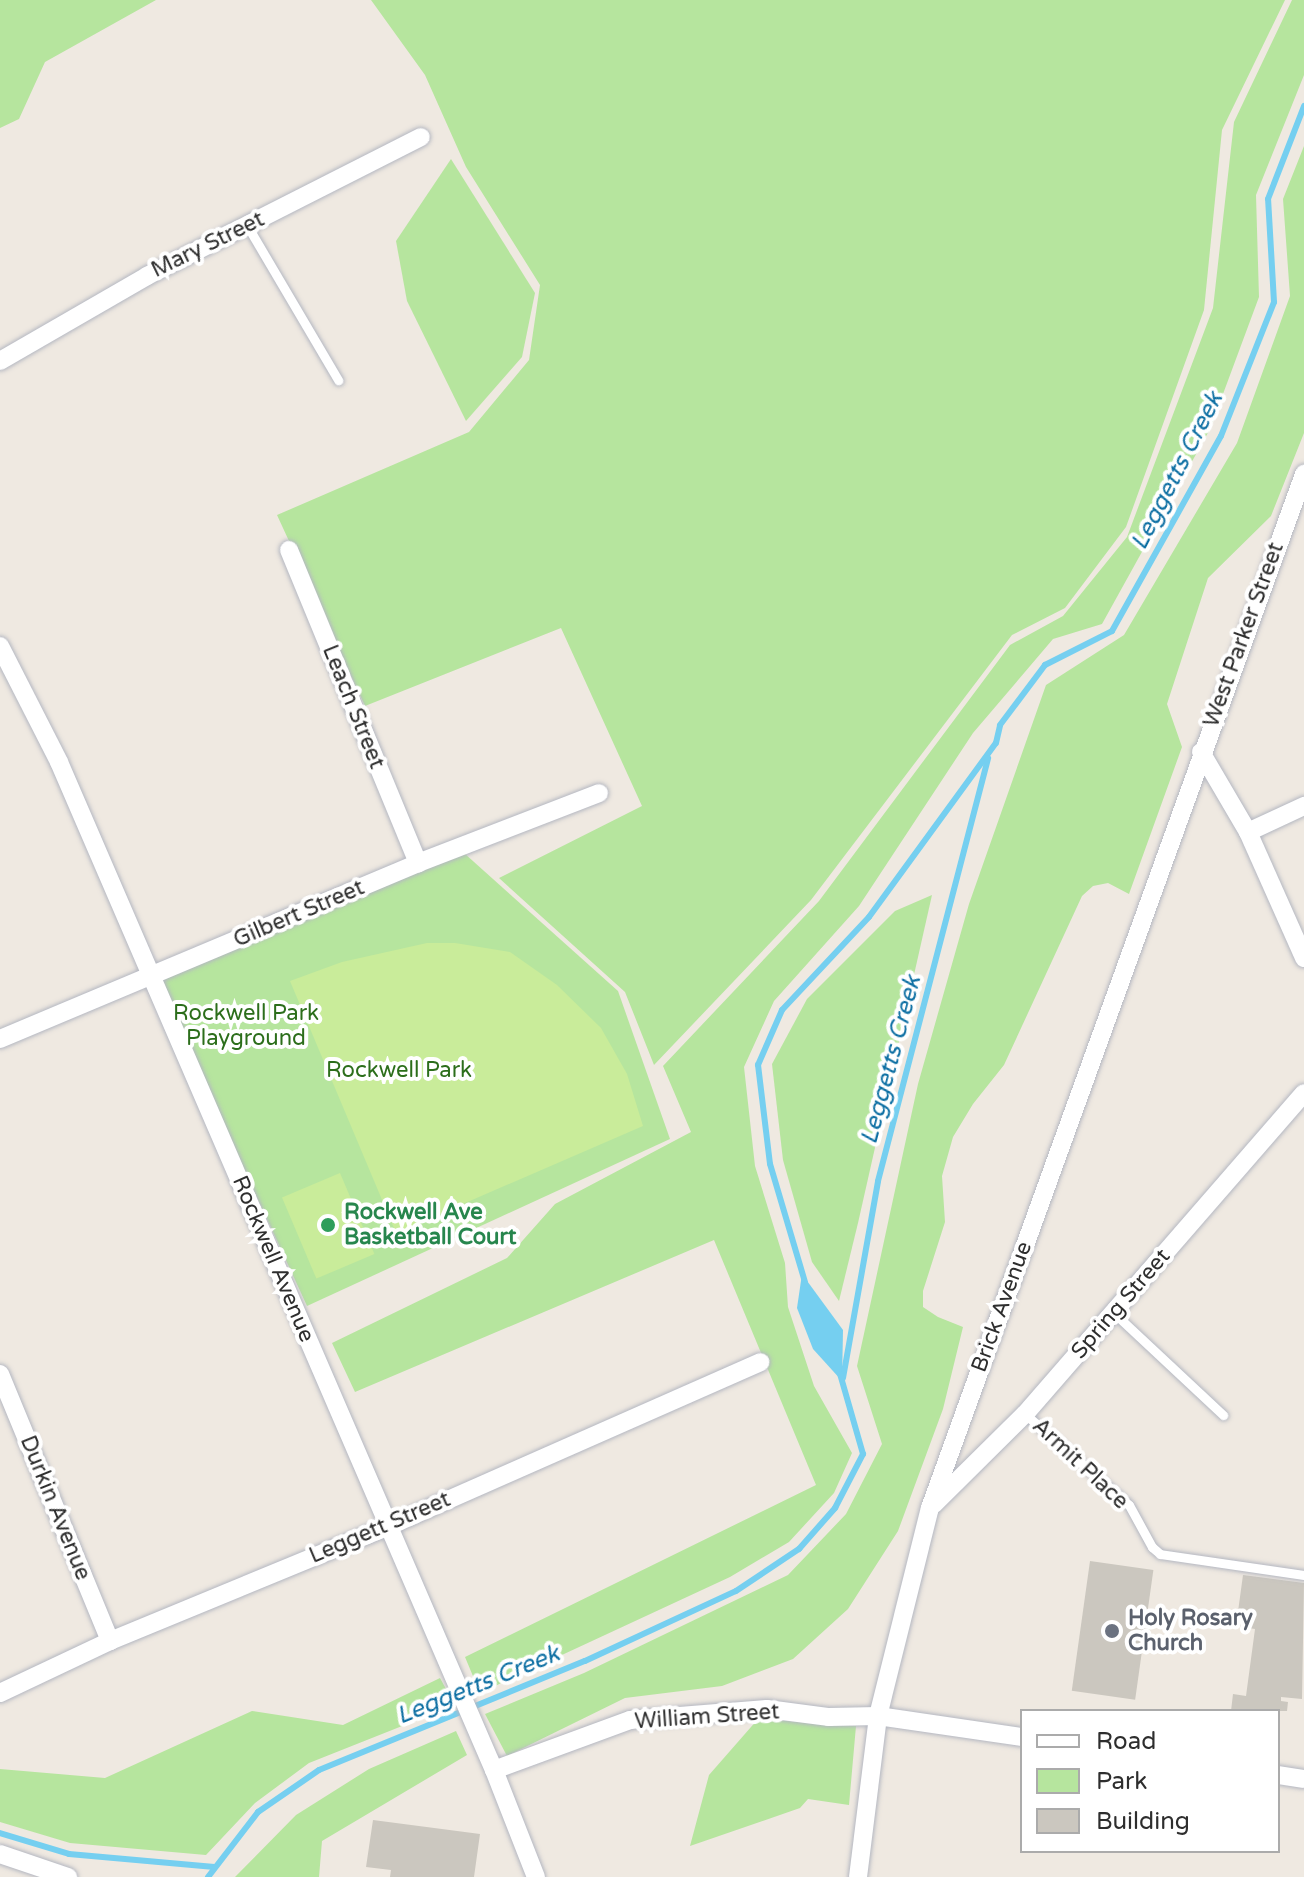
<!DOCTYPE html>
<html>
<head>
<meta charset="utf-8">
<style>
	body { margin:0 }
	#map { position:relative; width:1304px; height:1877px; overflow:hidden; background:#efe9e1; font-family:"Varela Round",sans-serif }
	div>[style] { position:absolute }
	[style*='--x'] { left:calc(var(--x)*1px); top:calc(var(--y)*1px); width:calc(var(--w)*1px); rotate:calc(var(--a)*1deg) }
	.green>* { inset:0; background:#b6e59e }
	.pitch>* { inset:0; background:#c9ec9a; transform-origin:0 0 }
	.water>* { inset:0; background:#75cff0 }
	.stream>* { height:6px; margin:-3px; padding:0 3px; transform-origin:3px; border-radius:3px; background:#75cff0 }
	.building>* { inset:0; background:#cbc7bf; transform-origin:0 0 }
	.roads { filter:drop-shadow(0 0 2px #b4b7c1) drop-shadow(0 0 2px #b4b7c1) }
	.service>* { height:9px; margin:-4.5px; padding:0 4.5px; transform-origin:4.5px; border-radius:4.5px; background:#fff }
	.minor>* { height:18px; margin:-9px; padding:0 9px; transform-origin:9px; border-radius:9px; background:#fff }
	.dots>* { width:22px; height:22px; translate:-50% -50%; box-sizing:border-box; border:4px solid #fff; border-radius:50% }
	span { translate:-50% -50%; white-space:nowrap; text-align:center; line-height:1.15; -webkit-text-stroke:8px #fff; paint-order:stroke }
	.street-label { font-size:22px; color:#2e2e2e }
	.park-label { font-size:22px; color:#2c6e1b }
	.leisure-label { font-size:22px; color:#27864d; font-weight:700 }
	.left { translate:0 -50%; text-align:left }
	.worship-label { font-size:22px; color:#5b616d; font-weight:700 }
	.water-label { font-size:24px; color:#0d6fa3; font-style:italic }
	.legend { position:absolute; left:1020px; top:1709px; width:260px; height:144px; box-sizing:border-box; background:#fff; border:2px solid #ababab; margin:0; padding:10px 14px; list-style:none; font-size:24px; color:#2e2e2e }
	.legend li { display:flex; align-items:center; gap:16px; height:40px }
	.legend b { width:40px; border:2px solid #ababab }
</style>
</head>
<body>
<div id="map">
	<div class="green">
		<i style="clip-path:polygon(0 0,156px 0,45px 62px,19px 119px,0 128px)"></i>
		<i style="clip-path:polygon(371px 0,1285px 0,1222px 130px,1204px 310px,1126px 527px,1065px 608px,1012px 635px,811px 900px,654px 1065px,625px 992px,499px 878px,642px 806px,561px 628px,365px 706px,277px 515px,469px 432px,529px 360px,540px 285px,466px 167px,425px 75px)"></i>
		<i style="clip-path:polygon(1292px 0,1304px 0,1304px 75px,1256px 195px,1259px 297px,1210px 429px,1102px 624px,1053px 639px,973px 733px,859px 906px,774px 1001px,744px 1067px,755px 1166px,785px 1263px,788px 1307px,814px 1386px,852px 1453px,834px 1493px,789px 1542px,730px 1577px,480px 1693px,465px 1657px,816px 1485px,714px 1240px,355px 1392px,332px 1343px,507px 1258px,555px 1204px,691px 1132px,663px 1066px,819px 901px,1010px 645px,1063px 616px,1127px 537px,1213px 308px,1234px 122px)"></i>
		<i style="clip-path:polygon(1304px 146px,1304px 433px,1271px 516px,1208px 578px,1167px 704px,1182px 747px,1129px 894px,1108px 883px,1093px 886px,1082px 896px,1004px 1065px,973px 1104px,953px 1137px,942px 1176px,945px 1222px,923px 1291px,923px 1307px,938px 1317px,963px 1327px,943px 1409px,898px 1531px,848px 1609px,793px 1659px,722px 1686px,625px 1698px,507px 1756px,485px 1714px,584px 1673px,788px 1575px,846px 1514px,882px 1444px,857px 1366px,918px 1084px,969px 904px,1046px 685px,1124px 635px,1237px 443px,1290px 296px,1283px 199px)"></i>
		<i style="clip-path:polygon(451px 159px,535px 293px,522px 357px,466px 421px,407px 301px,396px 241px)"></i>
		<i style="clip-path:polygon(464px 853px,618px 991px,670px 1139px,307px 1306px,157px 980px)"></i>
		<i style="clip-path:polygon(932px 895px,858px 1223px,839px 1301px,812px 1262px,783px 1160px,772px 1064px,807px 999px,895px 911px)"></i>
		<i style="clip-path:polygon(440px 1678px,455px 1705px,309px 1763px,255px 1803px,206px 1855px,70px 1843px,0 1822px,0 1769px,105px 1778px,252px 1711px,343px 1725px)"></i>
		<i style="clip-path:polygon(758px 1719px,856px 1726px,849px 1805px,808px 1799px,800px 1808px,690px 1846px,709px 1775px)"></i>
		<i style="clip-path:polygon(456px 1731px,467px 1755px,322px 1841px,319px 1877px,235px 1877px,296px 1815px,369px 1769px)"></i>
	</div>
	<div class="pitch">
		<i style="clip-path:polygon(427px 943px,455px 943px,510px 952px,557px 985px,601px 1028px,627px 1074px,643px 1126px,396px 1233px,290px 981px,342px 962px)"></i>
		<i style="left:340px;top:1173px;width:88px;height:63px;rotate:67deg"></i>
	</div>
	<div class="water">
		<i style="clip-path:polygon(802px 1274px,843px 1330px,842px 1381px,813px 1349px,797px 1308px)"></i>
	</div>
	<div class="stream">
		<i style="--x:805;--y:1282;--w:123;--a:-106.5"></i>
		<i style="--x:770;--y:1164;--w:100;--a:-96.9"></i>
		<i style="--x:758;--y:1065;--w:60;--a:-66.4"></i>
		<i style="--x:782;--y:1010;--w:127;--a:-46.9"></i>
		<i style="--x:869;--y:917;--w:215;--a:-53.9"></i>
		<i style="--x:996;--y:743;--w:18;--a:-77"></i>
		<i style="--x:1000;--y:725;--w:75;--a:-53.1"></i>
		<i style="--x:1045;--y:665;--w:75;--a:-26.9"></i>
		<i style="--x:1112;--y:631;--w:223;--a:-60.8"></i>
		<i style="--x:1221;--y:436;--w:144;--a:-68.4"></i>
		<i style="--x:1274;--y:302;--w:103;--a:-93.3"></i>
		<i style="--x:1268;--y:199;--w:100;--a:-68.8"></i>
		<i style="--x:843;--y:1378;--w:200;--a:-79.9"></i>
		<i style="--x:878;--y:1181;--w:437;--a:-75.4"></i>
		<i style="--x:0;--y:1833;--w:72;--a:16.9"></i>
		<i style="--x:69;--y:1854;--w:146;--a:5.1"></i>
		<i style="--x:208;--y:1877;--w:82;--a:-52.4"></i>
		<i style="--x:258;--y:1812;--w:74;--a:-34.5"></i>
		<i style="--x:319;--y:1770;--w:287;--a:-22.3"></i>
		<i style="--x:585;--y:1661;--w:166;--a:-24.9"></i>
		<i style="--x:736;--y:1591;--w:76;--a:-33.7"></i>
		<i style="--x:799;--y:1549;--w:55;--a:-48.7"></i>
		<i style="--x:835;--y:1508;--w:61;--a:-62.6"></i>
		<i style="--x:863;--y:1454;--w:83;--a:-106"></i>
	</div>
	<div class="building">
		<i style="left:1090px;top:1561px;width:64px;height:131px;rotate:8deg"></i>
		<i style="clip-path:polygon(1243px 1575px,1304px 1583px,1302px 1699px,1281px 1697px,1281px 1701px,1288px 1702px,1287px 1711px,1231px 1711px,1233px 1694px,1246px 1696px,1255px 1629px,1236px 1626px)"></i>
		<i style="clip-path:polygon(373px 1820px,480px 1834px,474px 1877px,390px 1877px,391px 1870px,366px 1867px)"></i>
	</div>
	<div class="roads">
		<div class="service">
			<i style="--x:248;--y:227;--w:178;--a:59.5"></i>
			<i style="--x:1113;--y:1312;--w:151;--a:43.1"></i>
			<i style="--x:1025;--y:1414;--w:138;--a:41.2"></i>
			<i style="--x:1129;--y:1505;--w:48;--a:61.3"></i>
			<i style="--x:1152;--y:1547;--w:11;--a:41"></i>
			<i style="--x:1160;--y:1554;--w:146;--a:8.3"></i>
		</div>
		<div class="minor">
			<i style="--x:0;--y:361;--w:170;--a:-30"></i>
			<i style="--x:147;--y:276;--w:307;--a:-26.9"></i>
			<i style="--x:289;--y:550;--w:339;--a:67.6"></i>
			<i style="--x:0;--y:646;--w:130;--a:63"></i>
			<i style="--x:59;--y:762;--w:1098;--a:66.66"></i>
			<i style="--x:494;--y:1770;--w:115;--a:68.6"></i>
			<i style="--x:1201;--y:752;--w:93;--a:59.6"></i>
			<i style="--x:1248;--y:832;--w:138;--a:66"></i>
			<i style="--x:1248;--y:832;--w:62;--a:-24.9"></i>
			<i style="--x:0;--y:1039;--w:454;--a:-22.8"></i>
			<i style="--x:418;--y:863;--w:194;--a:-21.1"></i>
			<i style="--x:0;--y:1374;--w:289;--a:67.6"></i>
			<i style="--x:934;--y:1504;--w:128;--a:-44.7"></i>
			<i style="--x:1025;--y:1414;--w:425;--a:-49"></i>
			<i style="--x:0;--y:1693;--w:122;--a:-25.3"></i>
			<i style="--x:110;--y:1641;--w:302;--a:-22.4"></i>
			<i style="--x:389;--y:1526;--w:406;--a:-23.8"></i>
			<i style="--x:494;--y:1770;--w:145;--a:-20.2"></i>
			<i style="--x:630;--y:1720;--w:137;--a:-4.6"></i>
			<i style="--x:767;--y:1709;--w:63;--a:7.4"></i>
			<i style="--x:829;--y:1717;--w:49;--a:-1.2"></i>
			<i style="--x:878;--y:1716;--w:146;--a:8.3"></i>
			<i style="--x:1278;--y:1775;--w:26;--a:9"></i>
			<i style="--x:0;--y:1854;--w:72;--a:18.7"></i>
			<i style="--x:858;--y:1877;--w:162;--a:-82.9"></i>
			<i style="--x:878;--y:1716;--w:214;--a:-76"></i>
			<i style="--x:930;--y:1508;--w:1100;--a:-70.11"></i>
		</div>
	</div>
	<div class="dots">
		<i style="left:328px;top:1225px;background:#2e9e5b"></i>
		<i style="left:1112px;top:1631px;background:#6b7280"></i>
	</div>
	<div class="street-label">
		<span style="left:208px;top:245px;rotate:-26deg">Mary Street</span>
		<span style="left:1244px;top:635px;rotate:-70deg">West Parker Street</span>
		<span style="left:353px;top:707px;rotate:68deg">Leach Street</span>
		<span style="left:299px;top:914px;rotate:-23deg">Gilbert Street</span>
		<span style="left:273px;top:1259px;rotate:67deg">Rockwell Avenue</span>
		<span style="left:1121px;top:1304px;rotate:-49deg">Spring Street</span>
		<span style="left:1002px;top:1307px;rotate:-70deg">Brick Avenue</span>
		<span style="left:1080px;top:1464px;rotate:43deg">Armit Place</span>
		<span style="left:55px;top:1508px;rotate:68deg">Durkin Avenue</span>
		<span style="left:380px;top:1528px;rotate:-23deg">Leggett Street</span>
		<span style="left:707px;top:1717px;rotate:-4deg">William Street</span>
	</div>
	<div class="park-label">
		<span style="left:246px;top:1026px">Rockwell Park<br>Playground</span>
		<span style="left:399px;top:1071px">Rockwell Park</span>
	</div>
	<div class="leisure-label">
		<span class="left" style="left:344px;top:1225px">Rockwell Ave<br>Basketball Court</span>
	</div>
	<div class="worship-label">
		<span class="left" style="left:1128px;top:1631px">Holy Rosary<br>Church</span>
	</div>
	<div class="water-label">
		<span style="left:1177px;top:471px;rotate:-63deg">Leggetts Creek</span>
		<span style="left:891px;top:1060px;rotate:-75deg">Leggetts Creek</span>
		<span style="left:478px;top:1685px;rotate:-22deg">Leggetts Creek</span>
	</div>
	<ul class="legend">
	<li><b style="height:10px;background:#fff"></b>Road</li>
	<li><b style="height:22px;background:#b6e59e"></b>Park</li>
	<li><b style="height:22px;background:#cbc7bf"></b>Building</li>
	</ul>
</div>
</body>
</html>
